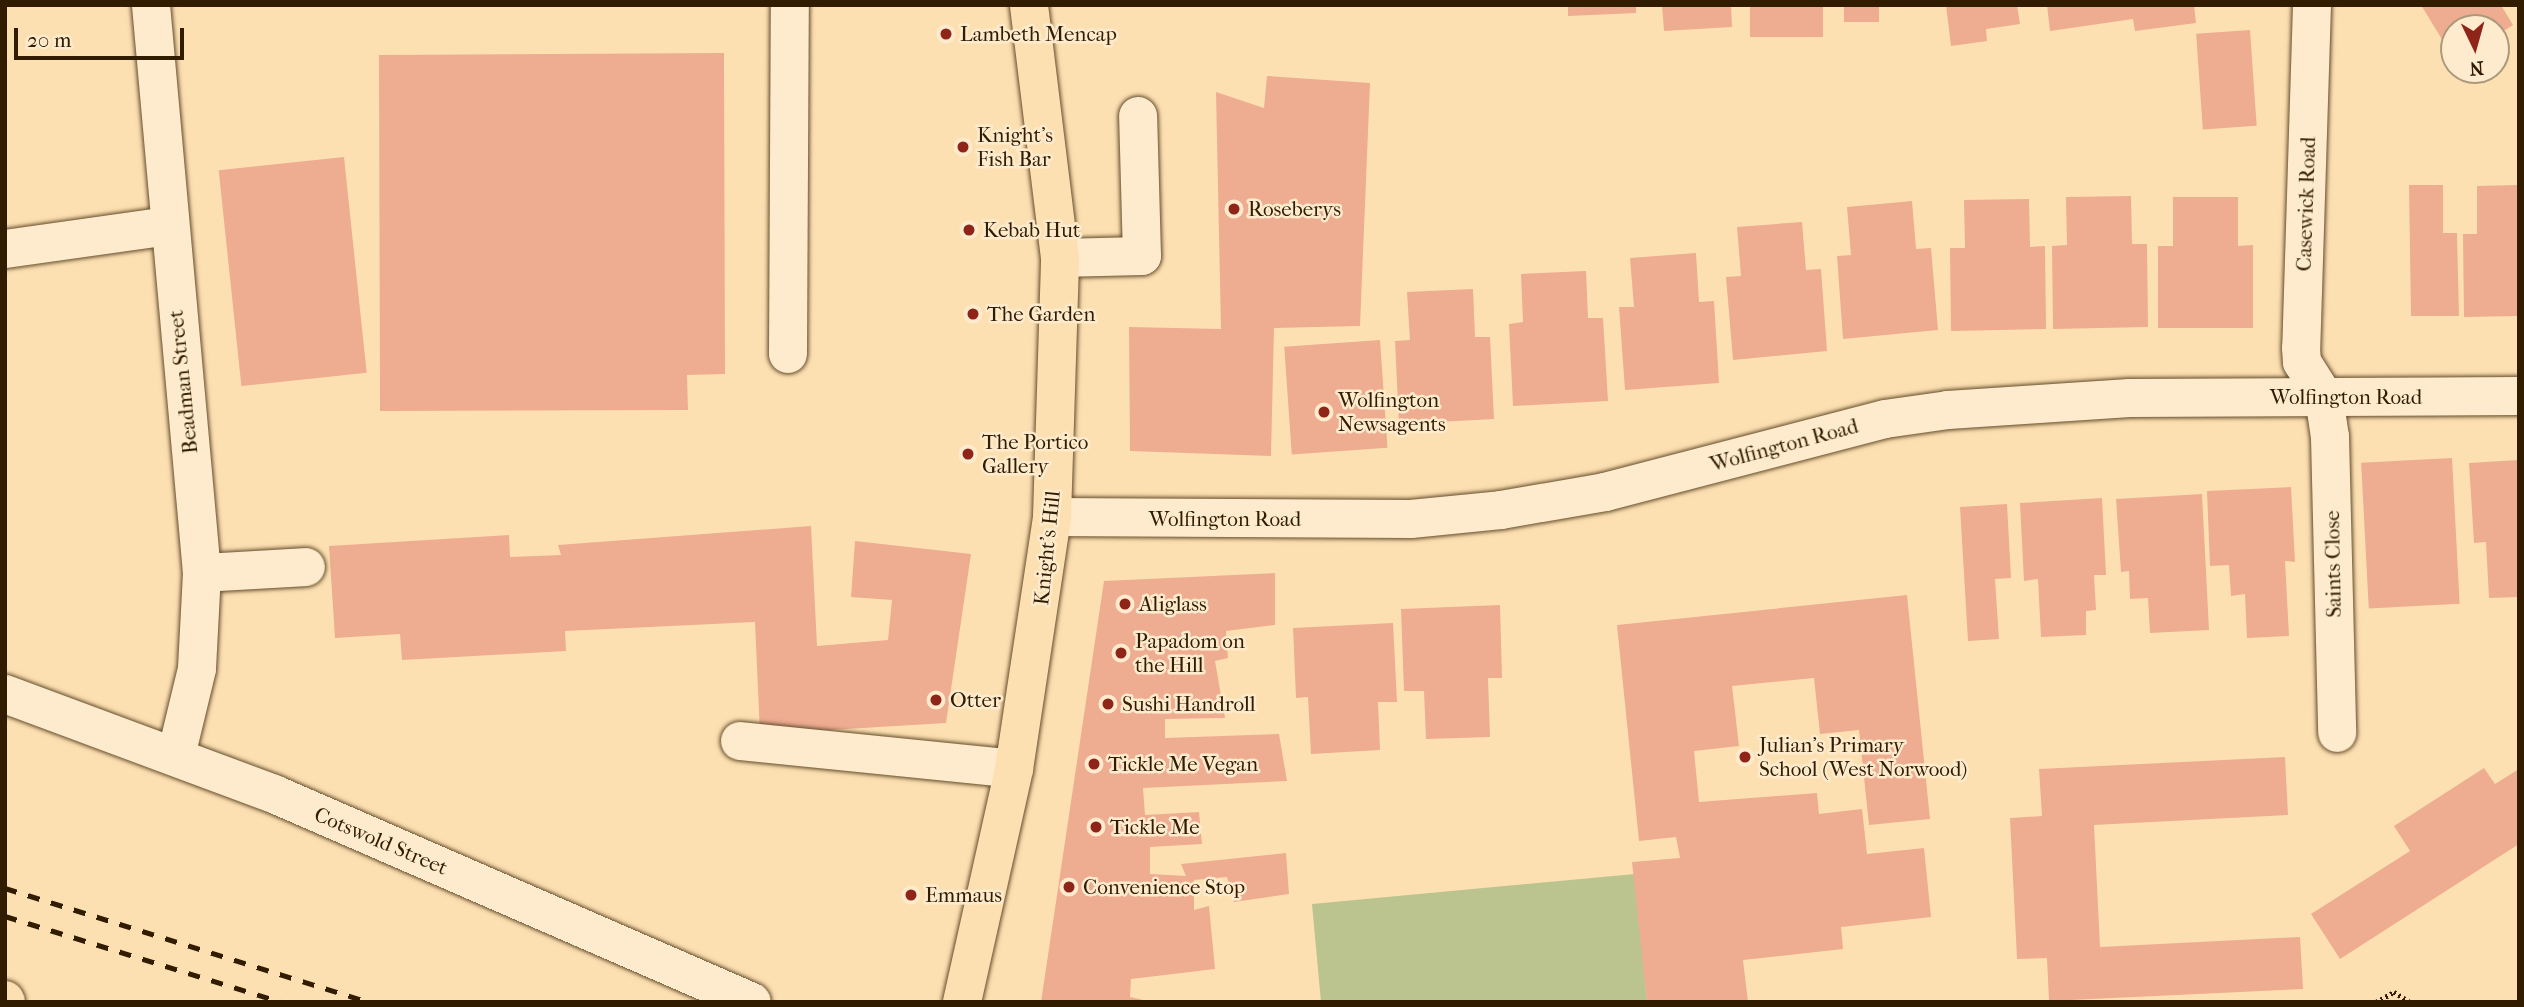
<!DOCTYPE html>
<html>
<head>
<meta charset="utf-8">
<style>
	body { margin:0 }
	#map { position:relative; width:2524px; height:1007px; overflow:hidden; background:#fde0b2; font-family:"IM FELL French Canon",serif }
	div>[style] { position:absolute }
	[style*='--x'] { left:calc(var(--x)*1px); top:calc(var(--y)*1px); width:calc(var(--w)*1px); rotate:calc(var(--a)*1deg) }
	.green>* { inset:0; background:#bbc38f }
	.building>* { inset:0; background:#eeac91; transform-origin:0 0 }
	.path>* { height:4.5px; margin-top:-2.25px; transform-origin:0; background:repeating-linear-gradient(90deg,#311c00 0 2px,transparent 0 5.5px) }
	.roads { filter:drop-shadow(0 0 2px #644d2c) drop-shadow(0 0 2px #644d2c) }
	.minor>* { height:38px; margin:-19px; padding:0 19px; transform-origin:19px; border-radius:19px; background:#feebcd }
	.major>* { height:38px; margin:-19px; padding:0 19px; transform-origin:19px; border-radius:19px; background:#fde0b2 }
	.rail>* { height:5px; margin-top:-2.5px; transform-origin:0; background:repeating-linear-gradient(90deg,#311c00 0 12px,transparent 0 24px) }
	.dots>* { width:19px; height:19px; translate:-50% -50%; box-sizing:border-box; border:4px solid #feebcd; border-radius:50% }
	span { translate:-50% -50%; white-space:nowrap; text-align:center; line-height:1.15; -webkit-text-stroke:5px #feebcd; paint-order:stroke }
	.poi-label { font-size:21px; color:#311c00 }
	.left { translate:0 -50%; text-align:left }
	.street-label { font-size:21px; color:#311c00 }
	.frame { position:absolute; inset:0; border:7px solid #311c00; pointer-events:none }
	.north { position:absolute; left:2440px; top:14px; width:70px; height:70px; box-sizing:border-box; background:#feebcd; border:2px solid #ac987b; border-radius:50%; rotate:175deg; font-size:19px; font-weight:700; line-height:28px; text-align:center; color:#311c00 }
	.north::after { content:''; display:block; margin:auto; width:24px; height:32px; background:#8f2418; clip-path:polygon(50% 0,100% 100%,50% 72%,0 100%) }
	.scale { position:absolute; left:14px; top:28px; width:170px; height:32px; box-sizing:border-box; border:4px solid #311c00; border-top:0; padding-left:9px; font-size:21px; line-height:24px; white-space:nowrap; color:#311c00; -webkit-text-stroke:5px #feebcd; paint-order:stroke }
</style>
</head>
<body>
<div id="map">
	<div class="green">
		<i style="clip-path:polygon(1635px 874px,1647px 1002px,1321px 1002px,1312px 904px)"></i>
	</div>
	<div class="building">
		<i style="clip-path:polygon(1568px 5px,1636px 5px,1636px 13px,1568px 16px)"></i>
		<i style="clip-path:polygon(1662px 5px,1731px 5px,1732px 27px,1664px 31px)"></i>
		<i style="left:1750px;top:5px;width:73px;height:32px"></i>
		<i style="left:1844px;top:5px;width:35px;height:17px"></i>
		<i style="clip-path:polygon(1946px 5px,2017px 5px,2020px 24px,1986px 29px,1987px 41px,1951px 46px)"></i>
		<i style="clip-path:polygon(2047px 5px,2194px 5px,2196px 23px,2135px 31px,2133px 19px,2050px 31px)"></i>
		<i style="clip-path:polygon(2421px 5px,2501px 5px,2513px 25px,2496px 36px,2496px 28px,2454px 28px,2454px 59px)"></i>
		<i style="left:2250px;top:30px;width:96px;height:54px;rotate:86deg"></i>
		<i style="clip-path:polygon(724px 53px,725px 374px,687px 375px,688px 410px,380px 411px,379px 55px)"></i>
		<i style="clip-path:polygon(1267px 76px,1370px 83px,1360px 326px,1274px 328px,1271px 456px,1130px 451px,1129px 327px,1221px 329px,1216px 92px,1264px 108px)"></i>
		<i style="left:344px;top:157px;width:217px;height:126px;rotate:84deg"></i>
		<i style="clip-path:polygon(2409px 185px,2443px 185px,2443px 233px,2457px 233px,2459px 316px,2411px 316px)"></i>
		<i style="clip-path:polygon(2519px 185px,2519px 316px,2464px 317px,2463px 234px,2477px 234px,2477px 186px)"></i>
		<i style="clip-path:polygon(2131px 196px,2132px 244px,2147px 244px,2148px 327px,2053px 329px,2052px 246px,2067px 245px,2066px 197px)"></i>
		<i style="clip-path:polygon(2173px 197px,2238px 197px,2238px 246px,2253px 245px,2253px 328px,2158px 328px,2158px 246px,2173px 246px)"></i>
		<i style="clip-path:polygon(2029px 199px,2030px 247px,2045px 246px,2046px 329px,1951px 331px,1950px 248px,1965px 248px,1964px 200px)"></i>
		<i style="clip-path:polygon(1912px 201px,1916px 249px,1931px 248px,1938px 330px,1843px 339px,1837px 256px,1851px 255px,1847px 207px)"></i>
		<i style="clip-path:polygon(1802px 222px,1806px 270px,1821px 269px,1827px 351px,1733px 360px,1726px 277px,1741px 276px,1737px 227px)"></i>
		<i style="clip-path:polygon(1696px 253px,1699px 302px,1714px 301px,1719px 383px,1625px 390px,1619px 307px,1634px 307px,1630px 258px)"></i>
		<i style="clip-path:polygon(1586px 271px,1588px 318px,1603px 318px,1608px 401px,1513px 406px,1509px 324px,1523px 322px,1521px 274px)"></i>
		<i style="clip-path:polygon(1473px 289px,1475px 337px,1490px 337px,1494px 419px,1399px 424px,1395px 341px,1410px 340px,1407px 292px)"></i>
		<i style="left:1380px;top:340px;width:108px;height:96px;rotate:86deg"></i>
		<i style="left:2452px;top:458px;width:146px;height:91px;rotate:87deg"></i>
		<i style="clip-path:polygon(2519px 460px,2519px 597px,2489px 598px,2486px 542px,2474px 543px,2469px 463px)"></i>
		<i style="clip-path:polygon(2291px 487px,2295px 562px,2285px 561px,2289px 636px,2247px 638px,2245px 594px,2231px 596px,2229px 565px,2210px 566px,2207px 491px)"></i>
		<i style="clip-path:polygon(2202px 494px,2209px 630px,2150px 633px,2148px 598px,2130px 599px,2129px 571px,2121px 572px,2116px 499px)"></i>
		<i style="clip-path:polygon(2102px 498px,2106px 575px,2094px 575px,2096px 610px,2086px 611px,2086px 635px,2041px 637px,2038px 579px,2024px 581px,2020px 503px)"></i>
		<i style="clip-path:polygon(2007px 504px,2011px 578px,1995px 579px,1999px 639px,1968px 641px,1960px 507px)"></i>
		<i style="clip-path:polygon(811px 526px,817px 646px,888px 640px,892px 600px,851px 597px,855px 541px,971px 554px,946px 723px,760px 734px,755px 622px,565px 631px,566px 651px,402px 660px,400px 634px,335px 638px,329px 546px,509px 535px,510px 557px,561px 555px,558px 545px)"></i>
		<i style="clip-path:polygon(1275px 573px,1275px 625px,1226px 631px,1228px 658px,1215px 661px,1225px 718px,1165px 719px,1165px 738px,1279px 734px,1287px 781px,1143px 788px,1145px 815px,1199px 812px,1202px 844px,1150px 847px,1150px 874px,1186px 876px,1181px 864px,1286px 853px,1289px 894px,1234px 902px,1227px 877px,1194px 880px,1194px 910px,1209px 906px,1215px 969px,1131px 979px,1130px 997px,1152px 1002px,1041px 1002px,1104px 581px)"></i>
		<i style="clip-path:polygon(1907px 595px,1930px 819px,1869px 825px,1859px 730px,1820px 734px,1814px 678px,1732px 686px,1739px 746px,1694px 751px,1699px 802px,1817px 793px,1819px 814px,1862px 809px,1867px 854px,1924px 848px,1931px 917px,1841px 927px,1843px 949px,1743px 960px,1748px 1002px,1647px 1002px,1632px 862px,1680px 858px,1676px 837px,1639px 841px,1617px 625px)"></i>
		<i style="clip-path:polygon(1500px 605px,1502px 678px,1488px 678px,1490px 737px,1426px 739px,1424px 691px,1404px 691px,1401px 609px)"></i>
		<i style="clip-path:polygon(1393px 623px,1397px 702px,1378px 702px,1380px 750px,1311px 754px,1308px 697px,1296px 698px,1293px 628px)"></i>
		<i style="clip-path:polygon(2285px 757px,2288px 815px,2094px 825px,2100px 947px,2300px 937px,2303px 989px,2049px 1001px,2047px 958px,2017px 959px,2010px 818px,2042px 816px,2039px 769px)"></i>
		<i style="clip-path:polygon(2484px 768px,2495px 784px,2519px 769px,2519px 844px,2340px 959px,2311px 914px,2410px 851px,2394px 826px)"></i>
	</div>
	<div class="path">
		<i style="--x:2376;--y:1002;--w:21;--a:-29"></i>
		<i style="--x:2394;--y:992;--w:19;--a:32"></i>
	</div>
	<div class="roads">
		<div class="minor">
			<i style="--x:151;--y:5;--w:570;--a:84.87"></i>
			<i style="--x:202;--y:573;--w:96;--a:93"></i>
			<i style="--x:197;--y:669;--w:89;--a:103.6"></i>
			<i style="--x:2312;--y:5;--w:343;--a:91.8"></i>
			<i style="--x:2301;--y:348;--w:14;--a:86"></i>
			<i style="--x:2302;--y:362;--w:41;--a:57.8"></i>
			<i style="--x:2324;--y:397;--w:40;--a:81.5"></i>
			<i style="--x:2330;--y:437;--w:296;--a:88.6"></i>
			<i style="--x:5;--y:249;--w:165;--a:-8"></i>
			<i style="--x:1060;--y:258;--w:82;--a:-1.4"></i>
			<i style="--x:1142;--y:256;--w:140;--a:-91.6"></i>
			<i style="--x:788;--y:354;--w:349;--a:-89.7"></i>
			<i style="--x:1052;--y:517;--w:359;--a:0.3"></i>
			<i style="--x:1411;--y:519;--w:90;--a:-5.7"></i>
			<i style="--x:1501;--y:510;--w:106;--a:-9.8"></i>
			<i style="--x:1605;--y:492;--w:289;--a:-14.6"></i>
			<i style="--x:1885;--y:419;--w:64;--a:-8.1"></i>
			<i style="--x:1948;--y:410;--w:182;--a:-3.8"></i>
			<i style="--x:2130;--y:398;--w:389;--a:-0.3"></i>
			<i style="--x:202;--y:573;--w:104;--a:-3.3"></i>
			<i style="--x:5;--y:694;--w:287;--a:20.4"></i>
			<i style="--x:274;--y:794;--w:521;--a:23.52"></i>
			<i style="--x:740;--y:741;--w:275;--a:5.8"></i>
		</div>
		<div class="major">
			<i style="--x:5;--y:1000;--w:2;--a:63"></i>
			<i style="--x:962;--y:1002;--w:239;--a:-77.4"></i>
			<i style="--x:1014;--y:769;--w:255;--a:-81.4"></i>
			<i style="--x:1052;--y:517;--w:259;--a:-88.2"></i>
			<i style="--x:1060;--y:258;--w:255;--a:-97"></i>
		</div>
	</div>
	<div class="rail">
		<i style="--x:5;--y:888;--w:380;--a:17.4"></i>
		<i style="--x:5;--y:916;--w:289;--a:17.3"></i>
	</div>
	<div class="dots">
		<i style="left:946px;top:34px;background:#8f2418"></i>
		<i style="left:963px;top:147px;background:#8f2418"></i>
		<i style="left:1234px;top:209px;background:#8f2418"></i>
		<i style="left:969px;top:230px;background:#8f2418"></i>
		<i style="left:973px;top:314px;background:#8f2418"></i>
		<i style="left:1324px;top:412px;background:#8f2418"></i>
		<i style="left:968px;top:454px;background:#8f2418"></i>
		<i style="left:1125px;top:604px;background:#8f2418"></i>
		<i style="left:1121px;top:653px;background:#8f2418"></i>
		<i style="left:936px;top:700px;background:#8f2418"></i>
		<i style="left:1108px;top:704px;background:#8f2418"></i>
		<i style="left:1745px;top:757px;background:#8f2418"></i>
		<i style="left:1094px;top:764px;background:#8f2418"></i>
		<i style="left:1096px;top:827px;background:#8f2418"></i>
		<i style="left:1069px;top:887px;background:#8f2418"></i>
		<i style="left:911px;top:895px;background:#8f2418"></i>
	</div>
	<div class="poi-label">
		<span class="left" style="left:960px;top:34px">Lambeth Mencap</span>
		<span class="left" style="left:977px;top:147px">Knight's<br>Fish Bar</span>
		<span class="left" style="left:1248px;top:209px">Roseberys</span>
		<span class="left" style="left:983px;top:230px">Kebab Hut</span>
		<span class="left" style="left:987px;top:314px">The Garden</span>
		<span class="left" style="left:1338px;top:412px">Wolfington<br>Newsagents</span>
		<span class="left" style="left:982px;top:454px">The Portico<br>Gallery</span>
		<span class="left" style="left:1139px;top:604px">Aliglass</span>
		<span class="left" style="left:1135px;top:653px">Papadom on<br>the Hill</span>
		<span class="left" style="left:950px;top:700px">Otter</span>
		<span class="left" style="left:1122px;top:704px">Sushi Handroll</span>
		<span class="left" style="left:1759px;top:757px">Julian's Primary<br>School (West Norwood)</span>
		<span class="left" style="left:1108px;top:764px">Tickle Me Vegan</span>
		<span class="left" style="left:1110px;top:827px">Tickle Me</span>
		<span class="left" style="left:1083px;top:887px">Convenience Stop</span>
		<span class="left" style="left:925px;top:895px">Emmaus</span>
	</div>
	<div class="street-label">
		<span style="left:2306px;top:204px;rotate:-88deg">Casewick Road</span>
		<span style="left:183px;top:382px;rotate:-96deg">Beadman Street</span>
		<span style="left:2346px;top:397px">Wolfington Road</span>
		<span style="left:1784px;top:445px;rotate:-15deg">Wolfington Road</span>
		<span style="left:1225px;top:519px">Wolfington Road</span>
		<span style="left:1047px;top:548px;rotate:-84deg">Knight's Hill</span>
		<span style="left:2333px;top:564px;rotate:-91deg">Saints Close</span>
		<span style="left:381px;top:841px;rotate:23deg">Cotswold Street</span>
	</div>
	<div class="frame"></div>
	<div class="north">N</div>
	<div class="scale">20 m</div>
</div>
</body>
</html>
